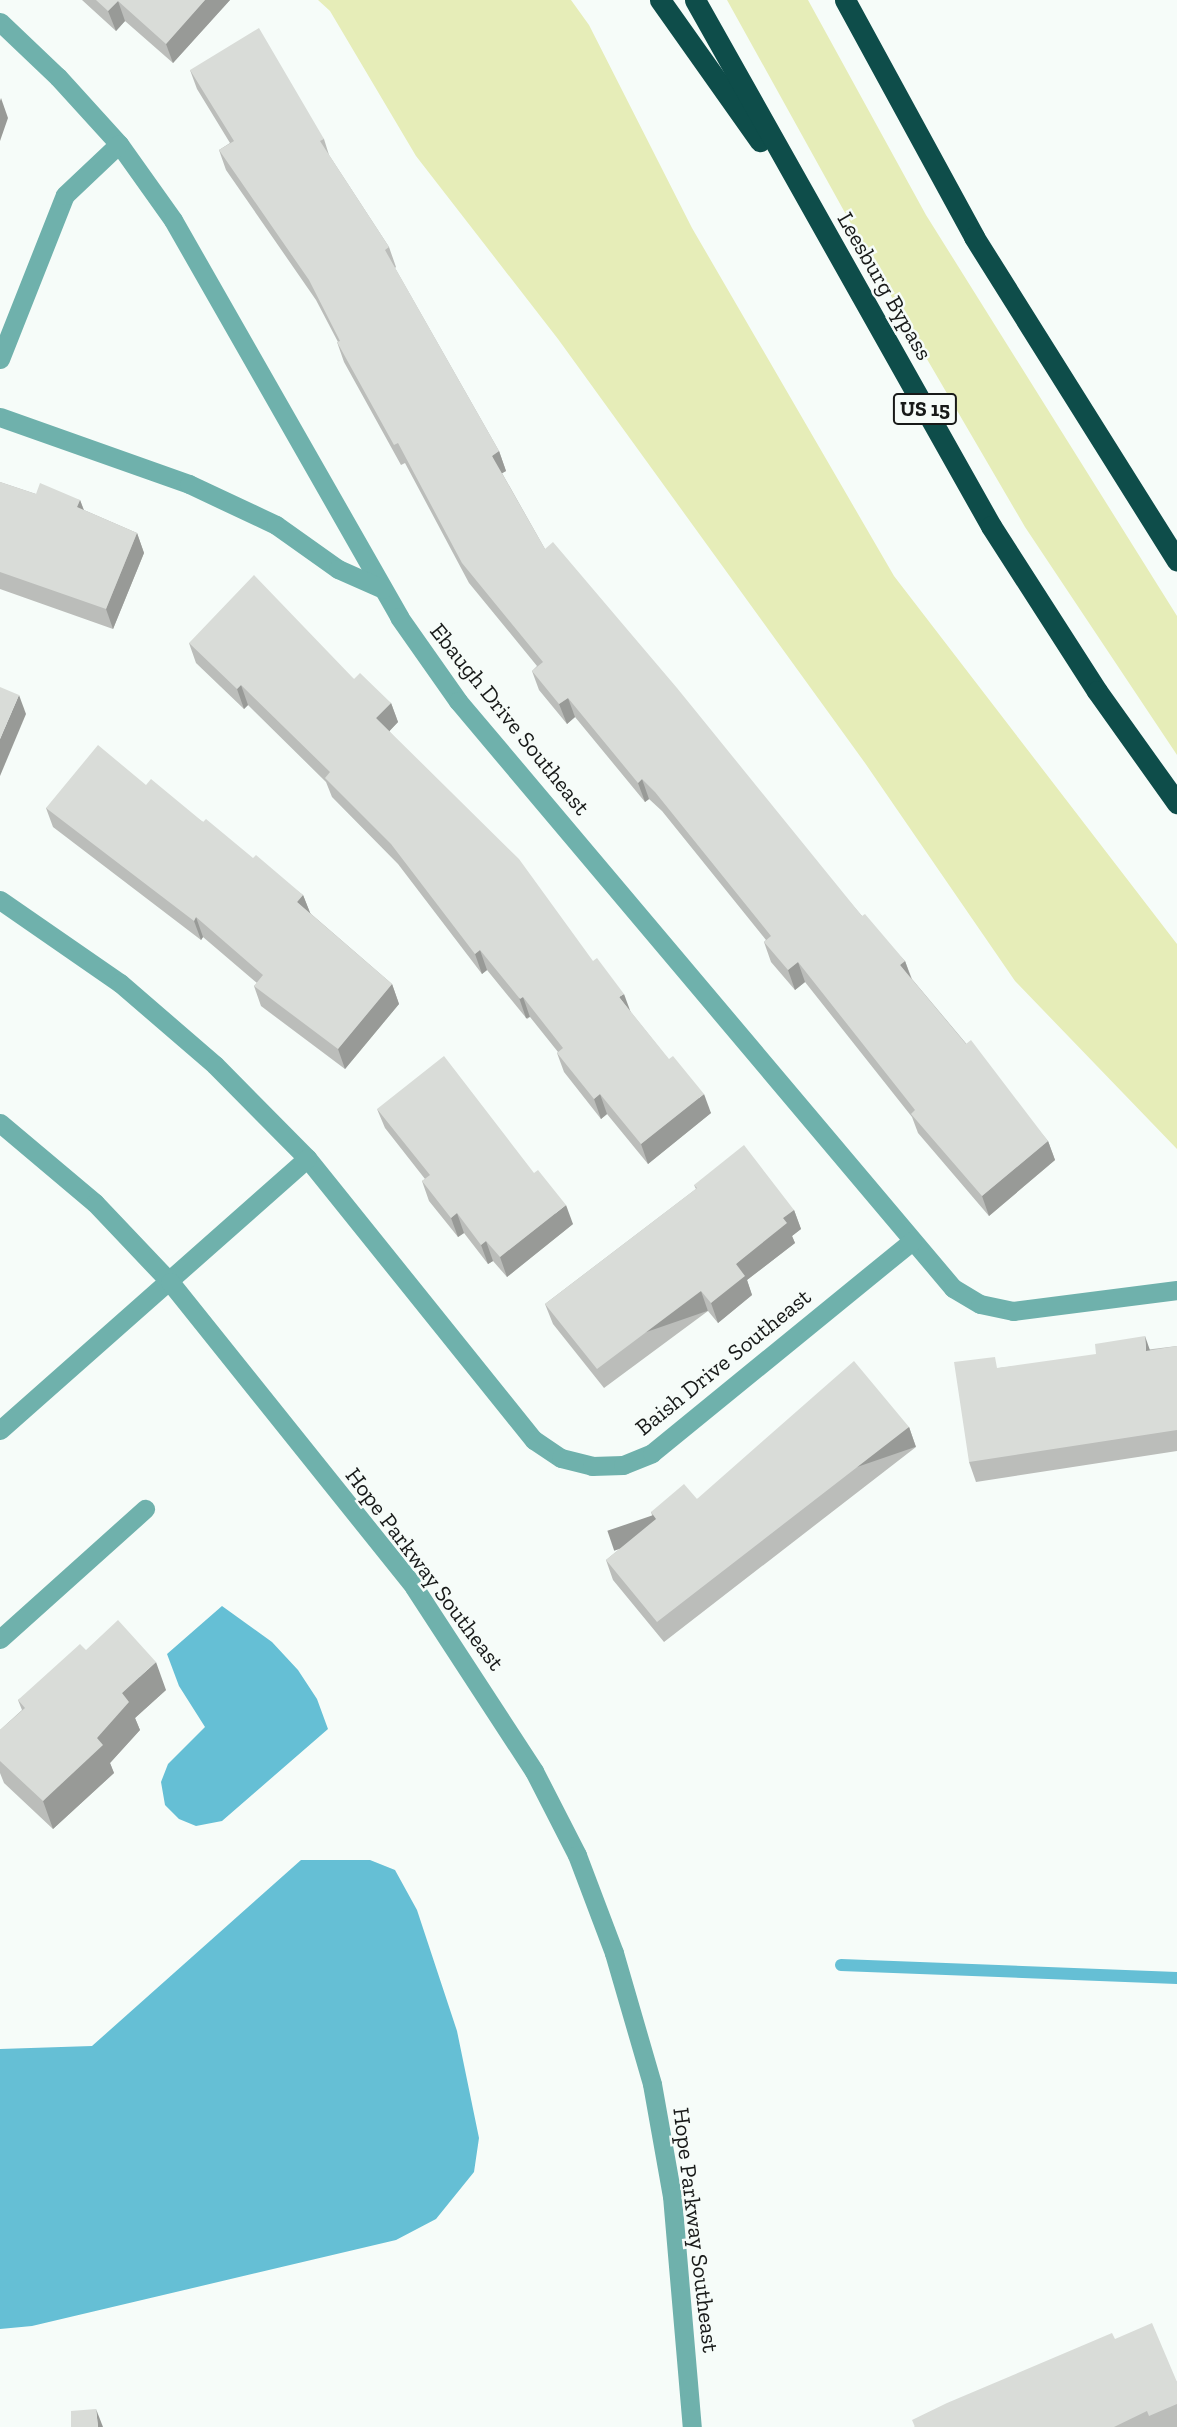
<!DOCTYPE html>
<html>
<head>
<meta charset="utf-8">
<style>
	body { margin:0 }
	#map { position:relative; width:1177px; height:2427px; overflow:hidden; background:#f6fcf9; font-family:"Zilla Slab",serif }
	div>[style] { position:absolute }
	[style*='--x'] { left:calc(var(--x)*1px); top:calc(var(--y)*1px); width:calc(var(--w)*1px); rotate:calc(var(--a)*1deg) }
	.green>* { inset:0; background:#e6edb8 }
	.water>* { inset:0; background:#65bfd5 }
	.stream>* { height:12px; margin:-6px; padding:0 6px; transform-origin:6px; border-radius:6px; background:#65bfd5 }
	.service>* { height:19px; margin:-9.5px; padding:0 9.5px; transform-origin:9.5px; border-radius:9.5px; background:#6fb1ac }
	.minor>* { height:19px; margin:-9.5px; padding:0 9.5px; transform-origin:9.5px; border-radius:9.5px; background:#6fb1ac }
	.tertiary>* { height:19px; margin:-9.5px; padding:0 9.5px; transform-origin:9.5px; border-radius:9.5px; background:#6fb1ac }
	.motorway>* { height:21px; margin:-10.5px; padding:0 10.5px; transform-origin:10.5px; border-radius:10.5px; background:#0e4d4a }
	.wall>* { inset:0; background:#bbbdba }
	.shaded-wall>* { inset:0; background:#989a97; transform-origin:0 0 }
	.building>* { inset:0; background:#d9dcd8 }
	span { translate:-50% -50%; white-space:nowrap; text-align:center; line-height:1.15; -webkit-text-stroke:5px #f6fcf9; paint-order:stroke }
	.shield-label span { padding:2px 5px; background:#f6fcf9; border:2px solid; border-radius:5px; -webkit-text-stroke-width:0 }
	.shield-label { font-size:21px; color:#181a19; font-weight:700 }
	.street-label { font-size:23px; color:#181a19 }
</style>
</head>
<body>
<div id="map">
	<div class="green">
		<i style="clip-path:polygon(318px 0,571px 0,589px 25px,692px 228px,894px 576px,1177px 944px,1177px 1149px,1015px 981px,865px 763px,558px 339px,416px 156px,330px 11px)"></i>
		<i style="clip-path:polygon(727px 0,808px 0,926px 215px,1177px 616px,1177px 755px,1025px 527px,910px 330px)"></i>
	</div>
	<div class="water">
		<i style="clip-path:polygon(222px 1606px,272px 1642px,298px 1670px,317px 1699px,328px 1729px,222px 1821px,196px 1826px,179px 1819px,165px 1805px,161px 1782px,168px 1764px,205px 1727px,179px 1686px,167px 1654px)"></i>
		<i style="clip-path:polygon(301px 1860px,370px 1860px,395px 1870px,417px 1910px,457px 2031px,479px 2138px,474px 2172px,436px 2219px,396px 2240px,32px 2326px,0 2329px,0 2049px,92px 2046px)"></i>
	</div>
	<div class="stream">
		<i style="--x:841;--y:1965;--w:336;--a:2.2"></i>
	</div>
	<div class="service">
		<i style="--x:0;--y:1639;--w:195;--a:-41.9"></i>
	</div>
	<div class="minor">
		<i style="--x:0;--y:22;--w:80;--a:43.5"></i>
		<i style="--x:58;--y:77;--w:91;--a:47.7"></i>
		<i style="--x:119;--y:144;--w:93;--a:54.6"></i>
		<i style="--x:173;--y:220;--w:457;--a:60.3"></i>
		<i style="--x:399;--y:617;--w:103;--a:54.9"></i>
		<i style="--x:458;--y:701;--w:768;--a:49.86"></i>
		<i style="--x:953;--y:1288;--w:31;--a:31"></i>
		<i style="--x:980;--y:1304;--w:34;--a:12"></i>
		<i style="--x:1013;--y:1311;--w:165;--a:-7.3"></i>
		<i style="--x:0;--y:359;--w:176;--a:-68.4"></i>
		<i style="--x:65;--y:195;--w:74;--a:-43.4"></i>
		<i style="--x:0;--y:417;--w:201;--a:19.5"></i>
		<i style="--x:189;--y:484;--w:96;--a:25.2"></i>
		<i style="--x:276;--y:525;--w:76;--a:35.4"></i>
		<i style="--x:338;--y:569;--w:49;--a:24"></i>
		<i style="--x:0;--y:900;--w:146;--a:34.7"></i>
		<i style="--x:120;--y:983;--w:125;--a:40.8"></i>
		<i style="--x:215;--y:1065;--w:131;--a:45.3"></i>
		<i style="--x:307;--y:1158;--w:362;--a:51.2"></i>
		<i style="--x:534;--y:1440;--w:32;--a:34"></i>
		<i style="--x:561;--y:1458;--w:32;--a:14"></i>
		<i style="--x:592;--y:1466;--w:31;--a:-2"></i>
		<i style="--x:623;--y:1465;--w:31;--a:-22"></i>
		<i style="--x:652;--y:1453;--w:335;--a:-39.2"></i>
		<i style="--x:0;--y:1430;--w:410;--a:-41.5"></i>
	</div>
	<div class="tertiary">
		<i style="--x:0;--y:1123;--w:124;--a:40.1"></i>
		<i style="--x:95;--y:1203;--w:109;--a:46.5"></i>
		<i style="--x:170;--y:1282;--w:391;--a:51.3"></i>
		<i style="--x:414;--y:1587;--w:220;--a:56.9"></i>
		<i style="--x:534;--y:1771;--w:94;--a:62.9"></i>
		<i style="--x:577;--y:1855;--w:105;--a:69.3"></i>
		<i style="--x:614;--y:1953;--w:136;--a:73.8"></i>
		<i style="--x:652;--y:2084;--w:114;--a:79.9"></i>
		<i style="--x:672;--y:2196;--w:232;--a:85.1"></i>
	</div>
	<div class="motorway">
		<i style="--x:660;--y:0;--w:173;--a:54.7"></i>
		<i style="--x:695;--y:0;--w:604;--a:60.63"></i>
		<i style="--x:991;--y:526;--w:196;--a:57.3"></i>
		<i style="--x:1097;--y:691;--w:138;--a:54.5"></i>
		<i style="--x:845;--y:0;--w:270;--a:61.4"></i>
		<i style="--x:974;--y:237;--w:382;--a:57.9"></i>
	</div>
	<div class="wall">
		<i style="clip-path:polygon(82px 0,230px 0,173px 63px,125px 21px,116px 31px)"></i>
		<i style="clip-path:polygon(190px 70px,324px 139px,329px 155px,389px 247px,396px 267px,395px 268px,499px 451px,506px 471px,502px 473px,545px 549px,862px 916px,905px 961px,912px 979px,1048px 1141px,1055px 1160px,989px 1216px,918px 1133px,912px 1117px,805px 982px,795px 990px,771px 962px,764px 942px,766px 940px,662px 811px,649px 799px,645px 802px,575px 717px,567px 724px,539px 690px,532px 671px,537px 666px,469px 583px,405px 463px,401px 465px,344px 362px,337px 342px,338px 342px,316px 300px,226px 170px,219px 150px,230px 143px,197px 89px)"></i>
		<i style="clip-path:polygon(0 482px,36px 494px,80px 500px,84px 510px,137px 533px,144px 553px,113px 629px,0 589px)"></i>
		<i style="clip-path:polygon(189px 643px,354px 679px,391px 703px,398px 722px,389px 731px,630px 1011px,711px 1113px,648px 1164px,607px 1114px,601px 1119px,564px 1072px,557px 1053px,558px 1052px,530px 1017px,527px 1019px,487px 970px,482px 974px,398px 864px,332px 797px,326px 782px,248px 705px,244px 709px,196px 663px)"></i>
		<i style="clip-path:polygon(146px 785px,203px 822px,303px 895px,310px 913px,392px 984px,399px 1004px,345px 1069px,261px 1006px,254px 986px,257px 983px,203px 937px,201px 940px,53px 827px,46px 808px)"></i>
		<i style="clip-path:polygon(377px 1109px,573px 1224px,507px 1277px,493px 1261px,488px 1264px,464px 1233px,458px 1237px,429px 1201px,422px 1181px,425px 1179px,385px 1128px)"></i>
		<i style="clip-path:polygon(694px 1185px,794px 1210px,801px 1229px,792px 1236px,795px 1243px,747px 1280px,752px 1295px,718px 1323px,708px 1311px,604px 1388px,553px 1324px,545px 1304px,696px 1189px)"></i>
		<i style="clip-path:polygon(1177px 1346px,1177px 1451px,976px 1482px,969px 1462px,999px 1368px)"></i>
		<i style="clip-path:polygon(909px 1427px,916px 1447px,664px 1642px,613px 1580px,606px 1560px,654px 1521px,651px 1512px,697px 1499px)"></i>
		<i style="clip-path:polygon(86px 1650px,166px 1690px,135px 1718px,140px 1730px,110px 1763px,114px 1773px,53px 1829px,4px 1783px,0 1773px,0 1730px,22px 1710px,18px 1700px)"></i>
		<i style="clip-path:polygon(1115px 2339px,1177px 2382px,1177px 2427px,914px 2427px)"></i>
	</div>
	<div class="shaded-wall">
		<i style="clip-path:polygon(205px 0,230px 0,173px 63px,166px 44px)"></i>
		<i style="clip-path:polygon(118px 1px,125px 21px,116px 31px,108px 11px)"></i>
		<i style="clip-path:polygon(1px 98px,8px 118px,0 141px,0 101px)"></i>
		<i style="clip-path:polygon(499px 451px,506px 471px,499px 475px,492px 456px)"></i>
		<i style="clip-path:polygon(80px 500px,87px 519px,77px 507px)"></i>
		<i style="clip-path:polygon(137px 533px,144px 553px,113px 629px,106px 609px)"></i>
		<i style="clip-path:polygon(241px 685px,248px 705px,244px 709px,237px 689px)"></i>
		<i style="clip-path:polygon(19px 695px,26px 714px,0 776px,0 739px)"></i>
		<i style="clip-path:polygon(568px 698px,575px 717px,567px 724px,559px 704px)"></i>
		<i style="clip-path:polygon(391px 703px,398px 722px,383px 738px,376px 718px)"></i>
		<i style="clip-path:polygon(642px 779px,649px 799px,645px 802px,638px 783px)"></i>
		<i style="clip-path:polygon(303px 895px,311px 915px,297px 902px)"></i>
		<i style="clip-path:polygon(196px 917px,203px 937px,201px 940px,194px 921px)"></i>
		<i style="clip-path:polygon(480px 950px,487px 970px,482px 974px,475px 954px)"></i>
		<i style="clip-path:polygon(905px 961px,912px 981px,900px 965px)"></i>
		<i style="clip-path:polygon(798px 962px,805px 982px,795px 990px,788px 970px)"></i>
		<i style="clip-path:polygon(392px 984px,399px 1004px,345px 1069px,338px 1049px)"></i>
		<i style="clip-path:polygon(624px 994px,631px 1013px,619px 997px)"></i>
		<i style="left:523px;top:997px;width:21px;height:4px;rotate:71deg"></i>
		<i style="clip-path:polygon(600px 1094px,607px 1114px,601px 1119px,594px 1099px)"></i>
		<i style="clip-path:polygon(704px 1094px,711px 1113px,648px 1164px,641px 1144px)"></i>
		<i style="clip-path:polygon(1048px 1141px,1055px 1160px,989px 1216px,982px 1196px)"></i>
		<i style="clip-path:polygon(566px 1205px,573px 1224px,507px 1277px,500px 1257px)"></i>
		<i style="clip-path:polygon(794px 1210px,801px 1229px,792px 1236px,795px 1243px,747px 1280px,752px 1295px,718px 1323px,711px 1303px,736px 1264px,783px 1218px)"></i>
		<i style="clip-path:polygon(457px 1213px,464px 1233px,458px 1237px,451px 1218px)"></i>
		<i style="clip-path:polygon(486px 1241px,493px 1261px,488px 1264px,481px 1245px)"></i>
		<i style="left:701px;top:1291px;width:21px;height:130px;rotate:71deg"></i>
		<i style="clip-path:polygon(1145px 1336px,1152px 1356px,1146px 1351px)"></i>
		<i style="left:909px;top:1427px;width:21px;height:319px;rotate:71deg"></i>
		<i style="clip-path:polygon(156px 1662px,166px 1690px,135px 1718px,140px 1730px,110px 1763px,114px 1773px,53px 1829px,43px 1801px,97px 1738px,122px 1693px)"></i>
		<i style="clip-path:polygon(96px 2409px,103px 2427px,98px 2427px)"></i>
	</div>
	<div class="building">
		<i style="clip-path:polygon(96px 0,205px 0,166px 44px,118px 1px,108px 11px)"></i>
		<i style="clip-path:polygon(259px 28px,324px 139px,320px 141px,389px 247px,385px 250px,499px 451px,492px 456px,545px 549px,553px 542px,677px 688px,862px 916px,865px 914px,905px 961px,900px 965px,966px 1044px,971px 1040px,1048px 1141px,982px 1196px,911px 1114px,915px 1110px,798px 962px,788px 970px,764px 942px,771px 936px,655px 792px,642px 779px,638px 783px,568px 698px,559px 704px,532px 671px,543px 662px,462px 563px,398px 443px,394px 445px,337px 342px,340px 341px,309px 280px,219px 150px,234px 141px,190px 70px)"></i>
		<i style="clip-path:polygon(0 482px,36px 494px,40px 483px,80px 500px,77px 507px,137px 533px,106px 609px,0 572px)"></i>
		<i style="clip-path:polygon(254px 575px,354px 679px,360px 673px,391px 703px,376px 718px,519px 859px,593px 961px,597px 958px,624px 994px,619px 997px,669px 1059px,673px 1056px,704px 1094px,641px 1144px,600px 1094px,594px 1099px,557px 1053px,563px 1048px,523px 997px,520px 999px,480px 950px,475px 954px,391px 844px,325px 778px,330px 772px,241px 685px,237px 689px,189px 643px)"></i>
		<i style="clip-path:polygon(0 687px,19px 695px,0 739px)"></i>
		<i style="clip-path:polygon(98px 745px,146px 785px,151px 779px,203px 822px,206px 819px,253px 858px,256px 855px,303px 895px,297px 902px,392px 984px,338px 1049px,254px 986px,263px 975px,196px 917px,194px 921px,46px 808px)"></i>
		<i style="clip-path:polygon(444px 1056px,534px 1173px,538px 1170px,566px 1205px,500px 1257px,486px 1241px,481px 1245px,457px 1213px,451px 1218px,422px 1181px,430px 1175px,377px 1109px)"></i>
		<i style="clip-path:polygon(744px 1145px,794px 1210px,783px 1218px,787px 1223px,736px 1264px,745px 1276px,711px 1303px,701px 1291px,597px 1369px,545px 1304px,697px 1188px,694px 1185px)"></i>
		<i style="clip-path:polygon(1145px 1336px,1146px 1351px,1177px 1346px,1177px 1430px,969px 1462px,954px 1362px,995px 1357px,997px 1368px,1096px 1354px,1095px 1344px)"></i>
		<i style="clip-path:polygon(854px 1361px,909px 1427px,657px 1622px,606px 1560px,656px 1519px,651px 1512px,684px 1484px,697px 1499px)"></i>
		<i style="clip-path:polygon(118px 1620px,156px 1662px,122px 1693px,129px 1702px,97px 1738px,103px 1745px,43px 1801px,0 1761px,0 1730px,25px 1708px,18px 1700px,80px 1644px,86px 1650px)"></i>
		<i style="clip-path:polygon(1152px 2323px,1177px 2382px,1177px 2404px,1149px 2416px,1147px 2411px,1114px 2427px,915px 2427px,912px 2420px,947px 2403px,1112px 2333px,1115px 2339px)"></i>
		<i style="clip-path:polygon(96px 2409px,98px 2427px,71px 2427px,71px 2411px)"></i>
	</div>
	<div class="shield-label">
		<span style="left:925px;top:409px">US 15</span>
	</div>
	<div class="street-label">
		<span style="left:885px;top:286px;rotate:60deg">Leesburg Bypass</span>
		<span style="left:510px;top:719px;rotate:51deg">Ebaugh Drive Southeast</span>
		<span style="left:723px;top:1362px;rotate:-39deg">Baish Drive Southeast</span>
		<span style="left:425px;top:1569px;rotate:53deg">Hope Parkway Southeast</span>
		<span style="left:696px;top:2230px;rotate:83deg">Hope Parkway Southeast</span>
	</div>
</div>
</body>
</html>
